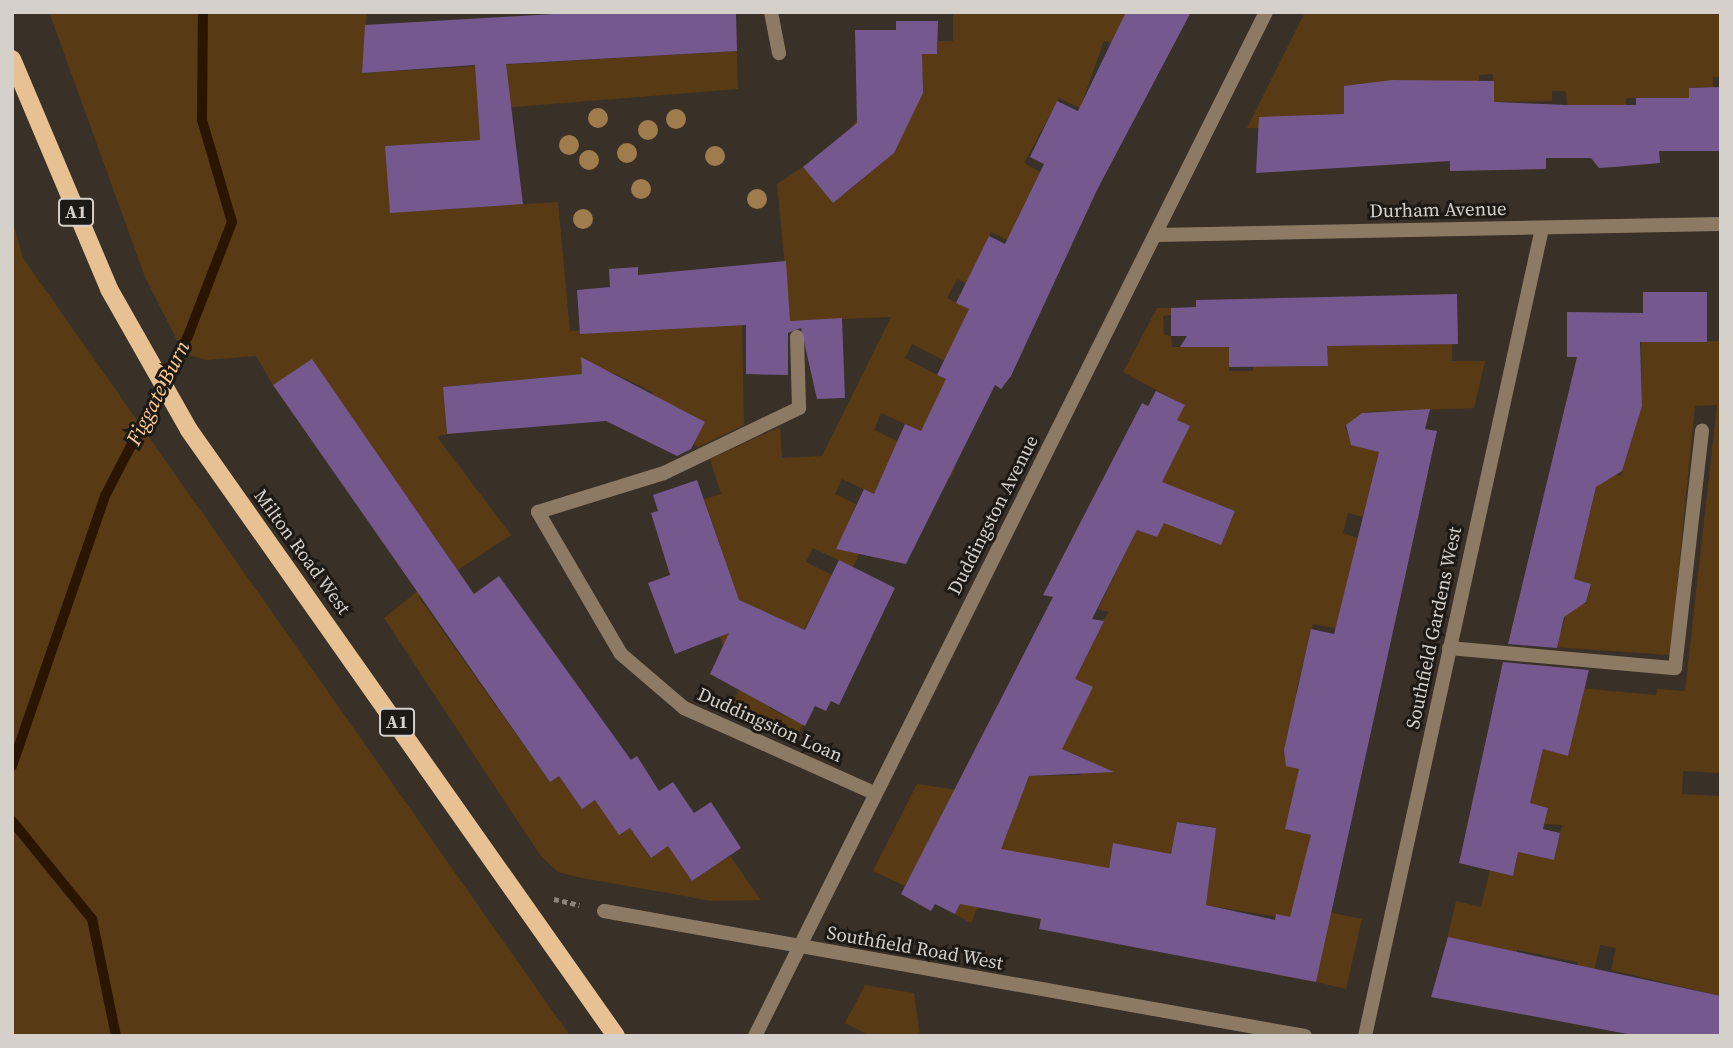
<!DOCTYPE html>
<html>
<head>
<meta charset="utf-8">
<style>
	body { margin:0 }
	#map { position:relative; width:1733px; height:1048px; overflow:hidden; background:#393027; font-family:"Source Serif 4",serif }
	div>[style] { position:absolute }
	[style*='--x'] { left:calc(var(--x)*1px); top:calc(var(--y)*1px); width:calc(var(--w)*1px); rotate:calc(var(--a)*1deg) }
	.green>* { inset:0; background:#583b15 }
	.stream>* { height:10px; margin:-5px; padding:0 5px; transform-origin:5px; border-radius:5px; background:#2a1600 }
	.building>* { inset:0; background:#75588e }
	.path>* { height:4.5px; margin-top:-2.25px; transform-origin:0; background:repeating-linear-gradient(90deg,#8b847c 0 5px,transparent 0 8.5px) }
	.lane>* { height:14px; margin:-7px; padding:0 7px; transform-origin:7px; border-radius:7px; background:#8d7a64 }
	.street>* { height:14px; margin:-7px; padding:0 7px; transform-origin:7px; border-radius:7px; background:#8d7a64 }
	.primary>* { height:18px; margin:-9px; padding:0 9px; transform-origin:9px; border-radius:9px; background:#e8c193 }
	.trees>* { width:20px; height:20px; margin:-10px; border-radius:50%; background:#a07b4c }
	span { translate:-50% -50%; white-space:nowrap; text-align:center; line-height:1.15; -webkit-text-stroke:6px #1d1915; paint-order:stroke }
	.shield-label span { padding:2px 5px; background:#1d1915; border:2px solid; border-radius:5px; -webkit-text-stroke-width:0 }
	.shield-label { font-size:18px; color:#d5d0ca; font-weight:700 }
	.street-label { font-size:19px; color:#d5d0ca }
	.water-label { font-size:21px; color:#fecc90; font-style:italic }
	.frame { position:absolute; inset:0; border:14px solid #d5d0ca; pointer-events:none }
</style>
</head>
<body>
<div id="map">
	<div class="green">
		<i style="clip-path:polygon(49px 12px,367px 12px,362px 73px,737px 51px,738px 89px,478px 110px,480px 140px,386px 146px,523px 204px,558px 202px,570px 331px,742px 324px,744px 425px,698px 447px,694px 444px,704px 423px,649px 401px,653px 392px,611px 372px,590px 413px,585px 374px,443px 387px,447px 434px,437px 437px,511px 535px,418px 596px,550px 782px,559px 776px,582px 809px,595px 800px,619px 834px,630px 828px,650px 858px,668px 846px,692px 881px,730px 856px,761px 900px,712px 901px,577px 877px,558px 872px,540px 855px,384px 618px,453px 563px,312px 360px,273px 385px,256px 356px,207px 360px,184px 354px,145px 277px)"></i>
		<i style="clip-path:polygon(872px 12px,1126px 12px,1112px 43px,1104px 41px,1080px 108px,1059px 98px,1024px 163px,1040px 172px,1007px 240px,991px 232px,973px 269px,998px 298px,957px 279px,947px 298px,969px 309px,956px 336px,961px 369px,912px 344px,905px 358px,947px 380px,921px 431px,881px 413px,874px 430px,955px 468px,950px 478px,908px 460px,874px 494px,842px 479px,835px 494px,856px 504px,851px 518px,872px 527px,853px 567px,813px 548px,806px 562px,832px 575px,804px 630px,761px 610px,778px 687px,769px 708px,803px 724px,795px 742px,728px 713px,753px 660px,723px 646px,720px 637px,725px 634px,719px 542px,704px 499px,721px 494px,710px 459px,780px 427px,782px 458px,822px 456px,891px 317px,790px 321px,777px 184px,803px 167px,833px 203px,857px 184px,880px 164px,851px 128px,902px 54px,937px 54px,938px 41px,953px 41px,953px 14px)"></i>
		<i style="clip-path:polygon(1305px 12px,1721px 12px,1721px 77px,1713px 77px,1713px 99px,1704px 87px,1689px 88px,1689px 98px,1626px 98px,1627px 160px,1618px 160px,1619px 105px,1567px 105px,1566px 91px,1552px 91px,1552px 101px,1494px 102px,1493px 74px,1479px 75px,1479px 84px,1344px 86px,1344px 118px,1260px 117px,1259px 128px,1247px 128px)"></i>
		<i style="clip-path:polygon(12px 220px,23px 258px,570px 1036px,12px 1036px)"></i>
		<i style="clip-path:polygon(evenodd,1157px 308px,1171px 308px,1171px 315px,1163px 316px,1164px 335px,1171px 336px,1172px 347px,1229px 347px,1229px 371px,1253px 371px,1253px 347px,1327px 366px,1327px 346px,1452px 344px,1452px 361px,1485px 361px,1474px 408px,1366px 412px,1345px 426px,1350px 442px,1379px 452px,1363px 517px,1348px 513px,1343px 533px,1358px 538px,1349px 631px,1313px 624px,1296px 692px,1319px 698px,1285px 829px,1318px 837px,1328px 912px,1362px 919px,1346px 989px,1316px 982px,1327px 925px,1206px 905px,1215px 827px,1177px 822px,1171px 854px,1113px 844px,1097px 933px,989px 879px,971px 923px,955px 914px,993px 842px,943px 815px,905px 886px,873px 871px,917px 784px,1020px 799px,1029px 776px,1081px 775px,1086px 759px,1051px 744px,1063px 673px,1109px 612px,1098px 609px,1137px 530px,1157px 537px,1149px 506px,1173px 418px,1184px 405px,1123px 372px,1157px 308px,1206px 500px,1235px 511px,1221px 545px,1193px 535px,1206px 500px)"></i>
		<i style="clip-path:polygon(1721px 341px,1721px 773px,1683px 771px,1682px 794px,1721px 796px,1721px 996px,1611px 970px,1616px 948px,1600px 945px,1589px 994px,1574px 991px,1578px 962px,1517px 950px,1511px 977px,1446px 944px,1456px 901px,1481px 907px,1490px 870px,1513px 876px,1518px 852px,1554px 860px,1562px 825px,1544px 824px,1548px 808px,1530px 803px,1543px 749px,1568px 755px,1558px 686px,1656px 695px,1657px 689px,1685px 691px,1717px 405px,1695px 406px,1670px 655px,1538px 646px,1543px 629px,1561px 633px,1569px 601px,1586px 604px,1591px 584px,1574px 579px,1600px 471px,1621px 476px,1627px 451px,1607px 407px,1642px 406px,1641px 342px)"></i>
		<i style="clip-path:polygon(865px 985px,914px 993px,920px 1036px,870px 1036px,845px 1023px)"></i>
	</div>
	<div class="stream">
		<i style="--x:12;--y:766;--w:286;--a:-71"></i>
		<i style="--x:105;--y:496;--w:180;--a:-62.6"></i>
		<i style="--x:188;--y:336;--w:122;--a:-68.9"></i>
		<i style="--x:232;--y:222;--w:106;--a:-106.4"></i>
		<i style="--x:202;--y:120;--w:108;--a:-89.5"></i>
		<i style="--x:12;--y:821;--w:127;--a:50.8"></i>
		<i style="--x:92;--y:919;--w:119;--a:78.4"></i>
	</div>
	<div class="building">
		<i style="clip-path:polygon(587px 12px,736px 12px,737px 51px,506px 64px,523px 204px,390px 213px,385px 146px,480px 140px,475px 65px,362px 73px,365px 25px)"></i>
		<i style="clip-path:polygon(1126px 12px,1191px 12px,1097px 190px,1011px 376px,1001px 389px,995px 385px,906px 564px,836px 549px,864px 489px,874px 494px,905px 424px,921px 431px,946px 379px,937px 375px,969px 309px,956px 303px,989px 236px,1005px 244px,1044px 164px,1030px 157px,1057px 101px,1078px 111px)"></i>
		<i style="clip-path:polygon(896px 21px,938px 21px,937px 54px,922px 54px,923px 93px,894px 153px,833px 203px,803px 167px,857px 123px,855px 30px,896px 30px)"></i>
		<i style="clip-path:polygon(1392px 80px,1494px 81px,1494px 102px,1567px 105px,1636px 105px,1636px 98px,1689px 98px,1689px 88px,1721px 87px,1721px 151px,1659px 151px,1660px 163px,1614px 167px,1599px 168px,1591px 158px,1546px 158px,1546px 169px,1450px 171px,1450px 161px,1256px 173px,1259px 117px,1344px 114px,1344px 86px)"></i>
		<i style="clip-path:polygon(786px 261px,790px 321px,842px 318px,845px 398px,817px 399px,801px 328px,788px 333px,788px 375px,746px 374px,746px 325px,580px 334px,577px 290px,610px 287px,609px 269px,638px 267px,638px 275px)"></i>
		<i style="clip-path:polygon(1643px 292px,1707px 292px,1707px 342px,1640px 342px,1642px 406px,1622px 471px,1596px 487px,1574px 579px,1591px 584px,1586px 602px,1564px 617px,1557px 648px,1508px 644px,1577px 357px,1567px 357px,1567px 312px,1643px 313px)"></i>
		<i style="clip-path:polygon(1457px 294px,1458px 344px,1327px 346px,1328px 366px,1229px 367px,1229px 347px,1180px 347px,1187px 336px,1171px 336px,1171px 308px,1196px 307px,1196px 300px)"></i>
		<i style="clip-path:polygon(581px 357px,705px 422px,691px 449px,677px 456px,606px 421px,447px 434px,443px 387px,582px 374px)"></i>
		<i style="clip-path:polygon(312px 359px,474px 594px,499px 576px,631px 760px,637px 756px,659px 791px,673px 782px,694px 813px,711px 802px,741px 848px,692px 881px,668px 846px,651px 858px,630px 828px,619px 835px,595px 800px,582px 809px,559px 776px,550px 782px,273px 385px)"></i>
		<i style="clip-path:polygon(1156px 391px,1185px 405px,1177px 420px,1190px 426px,1162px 482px,1235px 511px,1221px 545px,1164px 523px,1157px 537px,1137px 530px,1092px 619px,1104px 621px,1075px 679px,1093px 687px,1062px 749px,1114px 772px,1029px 776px,1001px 849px,1109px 868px,1113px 843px,1171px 854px,1177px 822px,1216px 828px,1206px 905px,1275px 920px,1276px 914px,1290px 917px,1311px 835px,1285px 829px,1299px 769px,1286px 766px,1284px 750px,1311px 629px,1334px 634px,1379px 452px,1351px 445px,1346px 425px,1362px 413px,1430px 409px,1425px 429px,1437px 431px,1316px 982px,1039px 929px,1041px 919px,960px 904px,955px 914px,935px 904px,931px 911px,901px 894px,1053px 597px,1043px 595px,1142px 403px,1148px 406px)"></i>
		<i style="clip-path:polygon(697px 480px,739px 600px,805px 630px,839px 560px,895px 588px,839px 705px,831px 701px,826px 711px,815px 706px,805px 726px,710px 674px,729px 633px,675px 654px,648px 583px,670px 575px,651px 513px,658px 511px,653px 495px)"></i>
		<i style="clip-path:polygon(1503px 662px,1589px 670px,1568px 756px,1543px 749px,1530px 803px,1548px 808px,1543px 829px,1560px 833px,1554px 860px,1518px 852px,1513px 876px,1459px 863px)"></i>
		<i style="clip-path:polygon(1448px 937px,1721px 996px,1721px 1036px,1638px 1036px,1431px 997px)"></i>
	</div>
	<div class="path">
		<i style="--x:554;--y:899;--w:26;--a:13"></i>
	</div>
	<div class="lane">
		<i style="--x:538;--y:512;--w:132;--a:-17.2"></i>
		<i style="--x:664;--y:473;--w:150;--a:-25.7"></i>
		<i style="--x:799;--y:408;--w:71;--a:-91.6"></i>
		<i style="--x:1449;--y:648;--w:227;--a:5.1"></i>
		<i style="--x:1675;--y:668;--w:239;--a:-83.5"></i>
	</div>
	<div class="street">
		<i style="--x:771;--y:12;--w:42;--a:79"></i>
		<i style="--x:1156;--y:235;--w:565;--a:-1.12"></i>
		<i style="--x:538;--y:512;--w:164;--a:59.7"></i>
		<i style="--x:621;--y:654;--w:83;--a:40.6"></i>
		<i style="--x:684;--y:708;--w:208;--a:24.1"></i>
		<i style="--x:604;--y:911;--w:712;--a:10.11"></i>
		<i style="--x:755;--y:1036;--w:1144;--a:-63.48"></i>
		<i style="--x:1365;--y:1036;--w:827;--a:-77.64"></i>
	</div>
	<div class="primary">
		<i style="--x:12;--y:59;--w:250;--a:67.1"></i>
		<i style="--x:109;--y:289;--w:162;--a:60.4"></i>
		<i style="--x:189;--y:430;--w:741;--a:54.83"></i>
	</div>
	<div class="trees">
		<i style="left:598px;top:118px"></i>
		<i style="left:676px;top:119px"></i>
		<i style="left:648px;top:130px"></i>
		<i style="left:569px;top:145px"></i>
		<i style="left:627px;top:153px"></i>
		<i style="left:715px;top:156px"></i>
		<i style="left:589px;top:160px"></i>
		<i style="left:641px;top:189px"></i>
		<i style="left:757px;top:199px"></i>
		<i style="left:583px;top:219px"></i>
	</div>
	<div class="shield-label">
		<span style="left:76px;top:212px">A1</span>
		<span style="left:397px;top:722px">A1</span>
	</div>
	<div class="street-label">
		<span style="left:1438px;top:210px;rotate:-1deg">Durham Avenue</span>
		<span style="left:993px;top:515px;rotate:-63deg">Duddingston Avenue</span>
		<span style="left:302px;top:552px;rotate:54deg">Milton Road West</span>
		<span style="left:1434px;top:628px;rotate:-78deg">Southfield Gardens West</span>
		<span style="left:770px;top:725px;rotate:24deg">Duddingston Loan</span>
		<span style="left:915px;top:948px;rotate:10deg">Southfield Road West</span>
	</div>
	<div class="water-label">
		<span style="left:158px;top:393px;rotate:-63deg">Figgate Burn</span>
	</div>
	<div class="frame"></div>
</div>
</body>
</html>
